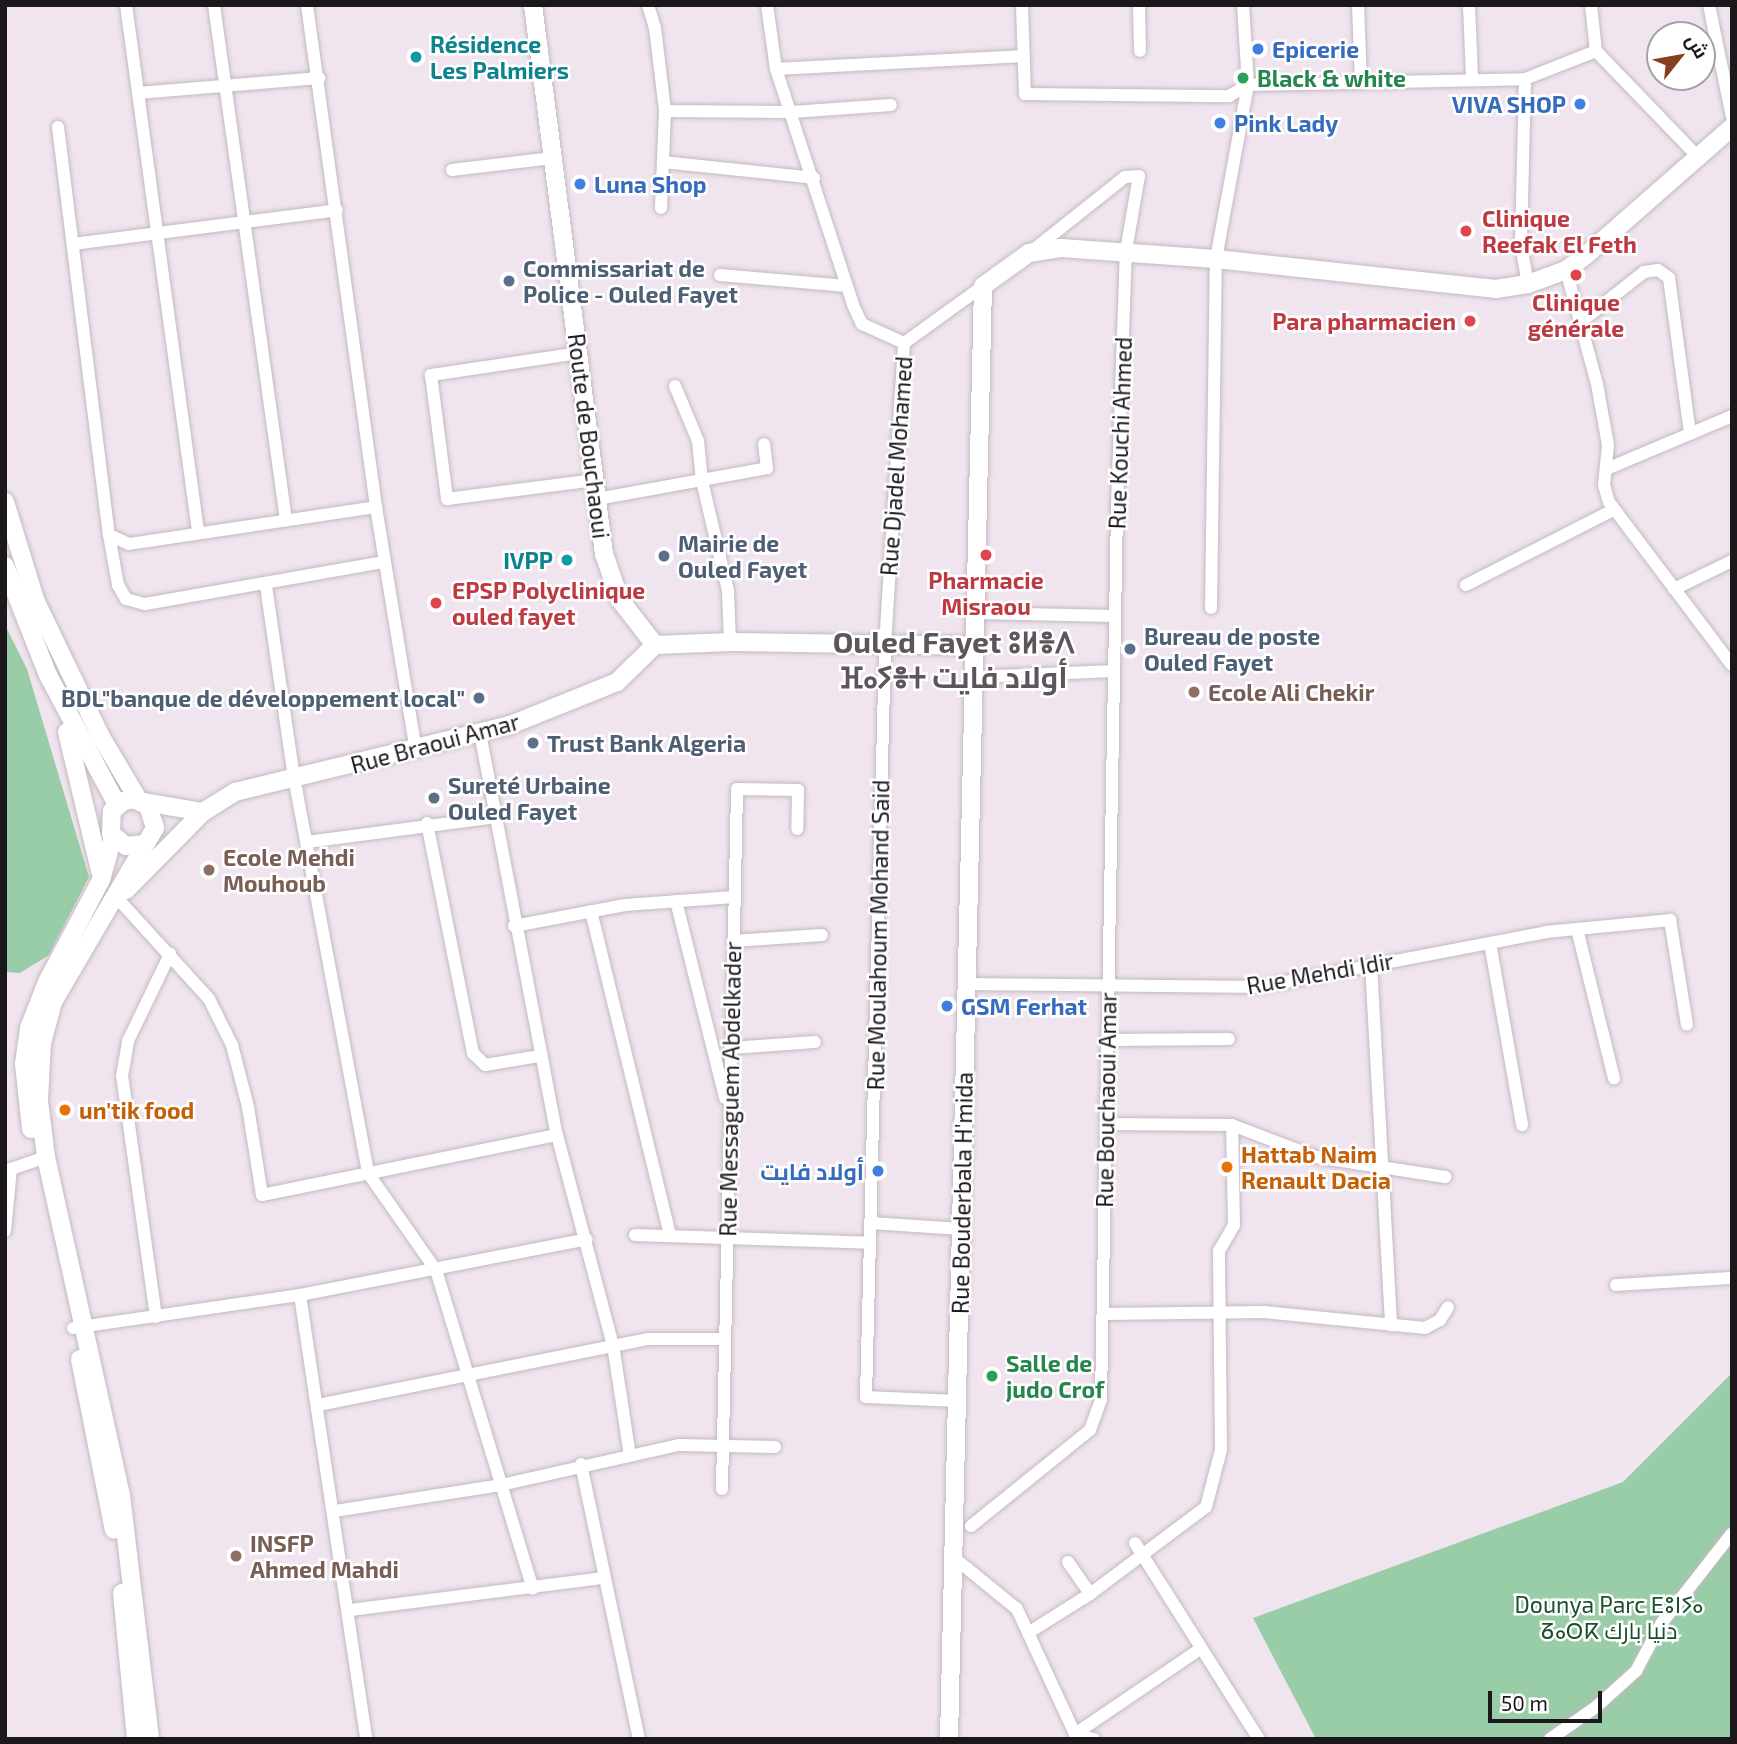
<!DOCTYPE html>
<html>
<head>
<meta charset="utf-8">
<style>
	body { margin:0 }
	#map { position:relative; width:1737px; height:1744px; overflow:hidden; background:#f0e5ef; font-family:"Exo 2",Cairo,"Noto Sans Tifinagh",sans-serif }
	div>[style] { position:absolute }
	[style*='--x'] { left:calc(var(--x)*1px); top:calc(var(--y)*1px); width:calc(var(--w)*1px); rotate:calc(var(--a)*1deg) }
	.green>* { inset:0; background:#98cda7 }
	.roads { filter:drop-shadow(0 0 2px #c3b9c3) drop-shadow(0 0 2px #c3b9c3) }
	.street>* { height:12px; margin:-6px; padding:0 6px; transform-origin:6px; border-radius:6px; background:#fff }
	.secondary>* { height:18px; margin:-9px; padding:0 9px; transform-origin:9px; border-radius:9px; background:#fff }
	.dots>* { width:19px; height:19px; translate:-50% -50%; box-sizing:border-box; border:4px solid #fff; border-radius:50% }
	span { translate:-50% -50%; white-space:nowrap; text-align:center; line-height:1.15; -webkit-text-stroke:5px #fff; paint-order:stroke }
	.culture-label { font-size:23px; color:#0d838f; font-weight:700 }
	.left { translate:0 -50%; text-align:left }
	.right { translate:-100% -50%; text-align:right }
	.shop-label { font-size:23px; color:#366cbe; font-weight:700 }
	.leisure-label { font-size:23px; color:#27864d; font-weight:700 }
	.health-label { font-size:23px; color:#be3a42; font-weight:700 }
	.service-label { font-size:23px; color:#4e5e75; font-weight:700 }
	.street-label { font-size:23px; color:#1b171b }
	.education-label { font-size:23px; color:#785e54; font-weight:700 }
	.food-label { font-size:23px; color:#c56008; font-weight:700 }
	.park-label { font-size:23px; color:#1c4f2f }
	.district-label { font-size:30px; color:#5d545c; font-weight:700 }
	.frame { position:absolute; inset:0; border:7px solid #1b171b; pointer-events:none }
	.north { position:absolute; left:1646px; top:21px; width:70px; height:70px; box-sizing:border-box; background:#fff; border:2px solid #a4a2a4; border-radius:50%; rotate:59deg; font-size:19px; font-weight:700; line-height:28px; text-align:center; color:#1b171b }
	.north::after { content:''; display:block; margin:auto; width:24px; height:32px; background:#873f20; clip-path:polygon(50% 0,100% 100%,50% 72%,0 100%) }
	.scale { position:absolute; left:1488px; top:1691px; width:114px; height:32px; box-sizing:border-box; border:4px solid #1b171b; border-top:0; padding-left:9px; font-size:21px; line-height:24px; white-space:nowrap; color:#1b171b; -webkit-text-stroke:5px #fff; paint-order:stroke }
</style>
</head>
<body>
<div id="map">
	<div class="green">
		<i style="clip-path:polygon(5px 625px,27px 669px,89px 877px,49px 955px,20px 973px,5px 972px)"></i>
		<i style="clip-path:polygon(1732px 1373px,1732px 1739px,1316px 1739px,1253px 1618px,1623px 1482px)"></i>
	</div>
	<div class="roads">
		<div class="street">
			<i style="--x:126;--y:5;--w:531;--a:82.21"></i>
			<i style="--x:214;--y:5;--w:520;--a:82.04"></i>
			<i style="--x:307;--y:5;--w:507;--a:82.17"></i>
			<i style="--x:376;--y:507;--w:248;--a:80.7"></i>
			<i style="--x:648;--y:5;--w:24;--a:73"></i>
			<i style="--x:655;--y:28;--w:84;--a:83.1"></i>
			<i style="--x:665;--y:111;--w:97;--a:92.4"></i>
			<i style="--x:767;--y:5;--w:65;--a:82"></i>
			<i style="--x:776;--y:69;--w:248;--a:71.9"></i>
			<i style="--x:853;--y:305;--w:21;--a:65"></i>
			<i style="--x:862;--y:324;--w:46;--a:24.3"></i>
			<i style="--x:1022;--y:5;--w:89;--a:88.1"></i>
			<i style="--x:1025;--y:94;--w:204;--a:0.6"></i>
			<i style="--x:1229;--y:96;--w:22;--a:-30"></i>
			<i style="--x:1248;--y:85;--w:277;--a:-1.2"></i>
			<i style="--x:1525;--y:79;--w:76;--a:-21.5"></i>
			<i style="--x:1596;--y:51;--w:46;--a:-96.2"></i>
			<i style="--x:1139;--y:5;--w:46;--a:88.8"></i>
			<i style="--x:1358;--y:5;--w:77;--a:87.8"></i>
			<i style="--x:1469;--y:5;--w:73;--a:87.6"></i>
			<i style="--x:1709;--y:5;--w:114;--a:78.4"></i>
			<i style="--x:1596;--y:51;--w:146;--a:46.1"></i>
			<i style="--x:776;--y:69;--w:248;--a:-3"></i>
			<i style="--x:1525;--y:79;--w:166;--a:91.4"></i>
			<i style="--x:1521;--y:245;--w:40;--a:80"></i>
			<i style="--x:138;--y:93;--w:182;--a:-4.7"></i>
			<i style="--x:665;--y:111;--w:127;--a:0.5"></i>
			<i style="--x:792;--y:112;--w:99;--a:-4"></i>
			<i style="--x:58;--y:127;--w:411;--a:82.9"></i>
			<i style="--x:109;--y:535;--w:22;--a:24"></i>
			<i style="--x:129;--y:544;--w:250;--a:-8.5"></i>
			<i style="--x:663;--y:162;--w:152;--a:6"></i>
			<i style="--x:452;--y:170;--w:101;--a:-6.8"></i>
			<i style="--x:73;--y:244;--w:266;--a:-7.3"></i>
			<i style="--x:1566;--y:270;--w:118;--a:74.8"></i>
			<i style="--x:1597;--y:384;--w:62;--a:79.8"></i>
			<i style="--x:1608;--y:445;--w:40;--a:95.7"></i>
			<i style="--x:1604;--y:485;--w:18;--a:74"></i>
			<i style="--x:1609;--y:502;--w:204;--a:53"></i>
			<i style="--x:720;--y:275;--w:127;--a:5"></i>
			<i style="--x:1582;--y:321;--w:79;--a:-38.3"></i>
			<i style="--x:1644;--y:272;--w:14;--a:-8"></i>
			<i style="--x:1658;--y:270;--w:14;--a:36"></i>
			<i style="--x:1669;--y:278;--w:157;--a:82.3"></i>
			<i style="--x:579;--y:353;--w:150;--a:171.5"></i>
			<i style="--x:431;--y:375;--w:125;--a:82.6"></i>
			<i style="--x:447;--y:499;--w:149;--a:-7.3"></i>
			<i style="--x:675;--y:386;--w:60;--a:67.3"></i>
			<i style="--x:698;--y:441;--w:40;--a:84.3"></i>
			<i style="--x:702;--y:481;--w:113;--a:76.7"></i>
			<i style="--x:728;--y:591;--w:51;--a:87.8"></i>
			<i style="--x:1609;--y:468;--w:134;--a:-22.9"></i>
			<i style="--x:597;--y:499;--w:173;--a:-10.3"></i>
			<i style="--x:767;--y:468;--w:24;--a:-97"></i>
			<i style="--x:109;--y:535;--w:51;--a:79.8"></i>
			<i style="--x:118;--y:585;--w:16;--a:60"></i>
			<i style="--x:126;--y:599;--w:20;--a:15"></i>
			<i style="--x:145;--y:604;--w:243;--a:-10"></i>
			<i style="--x:1466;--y:585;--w:165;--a:-27"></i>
			<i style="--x:266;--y:586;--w:193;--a:81.7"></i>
			<i style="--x:294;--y:777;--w:403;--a:79.4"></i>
			<i style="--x:368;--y:1173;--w:118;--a:55"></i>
			<i style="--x:436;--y:1270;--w:333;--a:73.1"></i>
			<i style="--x:1674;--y:589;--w:64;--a:-25.8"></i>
			<i style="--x:1211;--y:608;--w:349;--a:-89.2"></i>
			<i style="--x:1216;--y:259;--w:177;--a:-79.6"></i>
			<i style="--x:1248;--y:85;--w:80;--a:-93.6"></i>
			<i style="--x:977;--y:613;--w:138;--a:1.2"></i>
			<i style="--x:974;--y:677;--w:140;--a:-2.5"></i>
			<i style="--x:480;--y:733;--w:409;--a:79.2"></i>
			<i style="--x:557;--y:1135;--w:217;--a:75.1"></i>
			<i style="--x:613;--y:1345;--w:112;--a:81.3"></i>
			<i style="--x:427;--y:823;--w:235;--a:78.7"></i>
			<i style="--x:473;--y:1053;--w:17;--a:45"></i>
			<i style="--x:485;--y:1065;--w:56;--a:-9.3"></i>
			<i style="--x:307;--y:842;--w:191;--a:-7.5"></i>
			<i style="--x:119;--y:900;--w:134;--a:47.7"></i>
			<i style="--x:209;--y:999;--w:51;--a:63.4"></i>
			<i style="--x:232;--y:1045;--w:64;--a:75.5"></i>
			<i style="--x:248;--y:1107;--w:89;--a:81"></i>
			<i style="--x:262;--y:1195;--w:301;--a:-11.5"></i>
			<i style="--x:676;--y:901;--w:203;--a:76"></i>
			<i style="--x:591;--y:911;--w:333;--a:76.3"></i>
			<i style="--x:514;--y:926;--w:113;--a:-10.7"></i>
			<i style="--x:625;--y:905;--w:109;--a:-4.2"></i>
			<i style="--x:1577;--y:929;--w:154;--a:76.1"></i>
			<i style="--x:733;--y:941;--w:89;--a:-3.9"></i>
			<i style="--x:1490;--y:943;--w:185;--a:80"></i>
			<i style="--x:1371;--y:965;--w:361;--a:86.8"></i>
			<i style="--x:968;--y:984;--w:291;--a:0.6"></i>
			<i style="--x:1259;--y:987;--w:292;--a:-10.8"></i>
			<i style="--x:1546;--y:932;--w:125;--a:-5.5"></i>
			<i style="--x:1670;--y:920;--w:106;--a:80.8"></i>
			<i style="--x:1107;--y:1040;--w:122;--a:-0.5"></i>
			<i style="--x:731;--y:1048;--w:84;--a:-4.1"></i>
			<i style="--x:1106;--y:1124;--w:126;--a:0.5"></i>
			<i style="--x:1232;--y:1125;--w:90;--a:20.9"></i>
			<i style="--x:1316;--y:1157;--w:131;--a:8.8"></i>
			<i style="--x:871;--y:1223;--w:90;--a:3.8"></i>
			<i style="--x:5;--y:1231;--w:62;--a:-84.5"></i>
			<i style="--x:11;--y:1169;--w:37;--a:-19"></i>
			<i style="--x:635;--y:1235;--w:235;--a:1.9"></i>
			<i style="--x:1616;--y:1285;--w:116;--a:-3.5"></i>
			<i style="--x:300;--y:1295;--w:449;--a:81.5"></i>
			<i style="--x:1103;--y:1314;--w:161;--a:-0.7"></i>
			<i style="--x:1264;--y:1312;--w:162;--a:5.7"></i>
			<i style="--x:1425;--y:1328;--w:17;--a:-28"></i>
			<i style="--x:1440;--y:1320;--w:15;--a:-58"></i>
			<i style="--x:156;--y:1317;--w:243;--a:-98"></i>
			<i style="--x:122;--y:1076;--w:36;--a:-80"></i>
			<i style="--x:128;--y:1041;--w:97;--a:-64.2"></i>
			<i style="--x:73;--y:1328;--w:229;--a:-8.3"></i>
			<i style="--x:300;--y:1295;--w:292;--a:-11"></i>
			<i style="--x:957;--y:1401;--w:91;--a:-177.5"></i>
			<i style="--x:866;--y:1397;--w:751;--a:-88.55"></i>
			<i style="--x:885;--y:646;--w:304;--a:-86.4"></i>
			<i style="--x:904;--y:343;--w:97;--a:-35.8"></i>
			<i style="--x:318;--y:1405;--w:337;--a:-11.3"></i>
			<i style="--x:648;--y:1339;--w:77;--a:0"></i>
			<i style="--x:581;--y:1464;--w:281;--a:78.1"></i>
			<i style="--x:722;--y:1489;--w:700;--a:-88.77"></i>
			<i style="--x:737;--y:789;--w:61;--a:0.9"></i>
			<i style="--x:798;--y:790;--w:39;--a:91"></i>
			<i style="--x:335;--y:1511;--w:168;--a:-8.9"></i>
			<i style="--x:501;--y:1485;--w:182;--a:-12.7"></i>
			<i style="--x:679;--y:1445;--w:96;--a:1.2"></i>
			<i style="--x:971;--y:1526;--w:153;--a:-38.9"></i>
			<i style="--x:1090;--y:1430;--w:33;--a:-70"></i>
			<i style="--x:1101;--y:1399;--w:893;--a:-88.97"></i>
			<i style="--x:1117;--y:506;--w:255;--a:-88"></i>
			<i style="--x:1126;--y:251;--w:76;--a:-80.2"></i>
			<i style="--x:1139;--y:176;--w:14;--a:176"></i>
			<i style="--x:1125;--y:177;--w:119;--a:141.5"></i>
			<i style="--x:1135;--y:1543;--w:232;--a:57.7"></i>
			<i style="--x:953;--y:1557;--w:82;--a:39.1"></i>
			<i style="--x:1017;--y:1609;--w:138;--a:65.1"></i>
			<i style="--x:1075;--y:1734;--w:20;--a:15"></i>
			<i style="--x:1068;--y:1562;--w:39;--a:55"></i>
			<i style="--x:350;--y:1610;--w:256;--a:-7.2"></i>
			<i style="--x:1028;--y:1633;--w:73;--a:-32.2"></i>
			<i style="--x:1090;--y:1594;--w:145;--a:-36.9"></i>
			<i style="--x:1206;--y:1507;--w:59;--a:-75.3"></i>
			<i style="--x:1221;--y:1450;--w:199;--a:-90.6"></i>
			<i style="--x:1219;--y:1251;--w:30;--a:-60"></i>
			<i style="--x:1234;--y:1225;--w:100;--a:-91.1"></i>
			<i style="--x:1075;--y:1734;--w:151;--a:-34.2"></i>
			<i style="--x:1550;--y:1739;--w:56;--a:-34.8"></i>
			<i style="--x:1596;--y:1707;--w:54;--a:-42"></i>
			<i style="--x:1636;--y:1671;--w:53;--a:-62"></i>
			<i style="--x:1661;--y:1624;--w:115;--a:-52"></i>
		</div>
		<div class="secondary">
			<i style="--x:533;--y:5;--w:554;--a:82.63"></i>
			<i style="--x:604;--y:554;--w:49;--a:70.8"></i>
			<i style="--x:620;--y:600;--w:57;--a:52.1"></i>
			<i style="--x:5;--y:502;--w:105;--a:72.8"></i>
			<i style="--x:36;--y:602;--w:148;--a:64.3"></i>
			<i style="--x:100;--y:735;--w:77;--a:59.4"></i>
			<i style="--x:5;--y:566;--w:117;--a:68.5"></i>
			<i style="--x:48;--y:675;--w:147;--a:62"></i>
			<i style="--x:655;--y:645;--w:75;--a:-2.3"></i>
			<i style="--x:730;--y:642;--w:244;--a:0.9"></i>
			<i style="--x:67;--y:732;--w:143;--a:76.6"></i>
			<i style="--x:144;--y:802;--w:60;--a:9.6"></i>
			<i style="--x:203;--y:812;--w:7;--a:153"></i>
			<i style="--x:144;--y:844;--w:18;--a:174"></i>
			<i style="--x:126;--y:846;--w:19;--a:-141"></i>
			<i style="--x:111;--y:834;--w:23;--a:-88"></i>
			<i style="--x:112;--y:811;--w:16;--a:-40"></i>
			<i style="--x:124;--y:801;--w:10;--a:-11"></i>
			<i style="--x:134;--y:799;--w:16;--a:27"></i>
			<i style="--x:148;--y:806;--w:23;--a:72"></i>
			<i style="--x:155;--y:828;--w:202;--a:120.4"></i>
			<i style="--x:53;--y:1002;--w:42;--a:105"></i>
			<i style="--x:42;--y:1043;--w:58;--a:93"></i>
			<i style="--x:39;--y:1101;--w:56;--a:82.9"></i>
			<i style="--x:46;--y:1157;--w:346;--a:77.5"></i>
			<i style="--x:121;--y:1495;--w:246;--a:83.2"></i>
			<i style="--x:126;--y:890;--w:110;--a:-45.4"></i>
			<i style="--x:203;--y:812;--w:38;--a:-32"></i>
			<i style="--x:235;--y:792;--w:283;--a:-13.7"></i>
			<i style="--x:510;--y:725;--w:115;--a:-21.9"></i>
			<i style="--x:617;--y:682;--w:53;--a:-44.2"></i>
			<i style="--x:31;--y:1129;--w:65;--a:-96.1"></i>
			<i style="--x:24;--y:1064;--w:36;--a:-82"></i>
			<i style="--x:29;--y:1028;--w:49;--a:-68.6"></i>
			<i style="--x:47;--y:982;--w:115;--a:-62.1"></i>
			<i style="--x:101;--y:880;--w:45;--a:-74.4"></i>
			<i style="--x:80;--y:1359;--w:174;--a:78.8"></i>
			<i style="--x:122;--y:1593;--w:147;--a:84.5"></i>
			<i style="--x:949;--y:1739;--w:1453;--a:-88.66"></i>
			<i style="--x:983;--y:286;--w:57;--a:-35.7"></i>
			<i style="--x:1029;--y:253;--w:32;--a:-9"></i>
			<i style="--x:1061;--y:248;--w:155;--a:4.1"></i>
			<i style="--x:1216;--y:259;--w:282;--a:6.1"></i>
			<i style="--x:1496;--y:289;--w:32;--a:-9"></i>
			<i style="--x:1528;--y:284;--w:40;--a:-20.2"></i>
			<i style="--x:1566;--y:270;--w:25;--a:-37"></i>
			<i style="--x:1586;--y:255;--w:194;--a:-41.2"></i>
		</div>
	</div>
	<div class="dots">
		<i style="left:1258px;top:49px;background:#3f7fe0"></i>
		<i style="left:416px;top:57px;background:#0f9aa8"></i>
		<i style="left:1243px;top:78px;background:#2e9e5b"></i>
		<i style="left:1580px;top:104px;background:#3f7fe0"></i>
		<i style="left:1220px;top:123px;background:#3f7fe0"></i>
		<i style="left:580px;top:184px;background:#3f7fe0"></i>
		<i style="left:1466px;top:231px;background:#e0444e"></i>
		<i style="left:1576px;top:275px;background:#e0444e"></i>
		<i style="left:509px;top:281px;background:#5c6f8a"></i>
		<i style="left:1470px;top:321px;background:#e0444e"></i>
		<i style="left:986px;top:555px;background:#e0444e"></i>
		<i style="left:664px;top:556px;background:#5c6f8a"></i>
		<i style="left:567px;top:560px;background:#0f9aa8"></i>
		<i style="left:436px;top:603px;background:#e0444e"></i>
		<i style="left:1130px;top:649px;background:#5c6f8a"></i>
		<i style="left:1194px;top:692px;background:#8d6e63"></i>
		<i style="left:479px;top:698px;background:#5c6f8a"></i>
		<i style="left:533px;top:743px;background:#5c6f8a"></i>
		<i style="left:434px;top:798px;background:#5c6f8a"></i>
		<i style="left:209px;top:870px;background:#8d6e63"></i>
		<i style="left:947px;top:1006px;background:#3f7fe0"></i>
		<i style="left:65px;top:1110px;background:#e8710a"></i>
		<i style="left:1227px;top:1167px;background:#e8710a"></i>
		<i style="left:878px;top:1171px;background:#3f7fe0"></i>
		<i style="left:992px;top:1376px;background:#2e9e5b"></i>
		<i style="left:236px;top:1556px;background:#8d6e63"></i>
	</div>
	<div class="culture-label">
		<span class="left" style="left:430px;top:57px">Résidence<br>Les Palmiers</span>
		<span class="right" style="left:553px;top:560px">IVPP</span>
	</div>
	<div class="shop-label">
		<span class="left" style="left:1272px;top:49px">Epicerie</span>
		<span class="right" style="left:1566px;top:104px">VIVA SHOP</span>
		<span class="left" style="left:1234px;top:123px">Pink Lady</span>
		<span class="left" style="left:594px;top:184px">Luna Shop</span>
		<span class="left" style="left:961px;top:1006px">GSM Ferhat</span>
		<span class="right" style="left:864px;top:1171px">أولاد فايت</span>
	</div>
	<div class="leisure-label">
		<span class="left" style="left:1257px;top:78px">Black &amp; white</span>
		<span class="left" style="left:1006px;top:1376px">Salle de<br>judo Crof</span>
	</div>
	<div class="health-label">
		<span class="left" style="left:1482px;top:231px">Clinique<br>Reefak El Feth</span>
		<span style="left:1576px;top:315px">Clinique<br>générale</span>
		<span class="right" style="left:1456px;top:321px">Para pharmacien</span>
		<span style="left:986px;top:593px">Pharmacie<br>Misraou</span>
		<span class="left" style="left:452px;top:603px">EPSP Polyclinique<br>ouled fayet</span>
	</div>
	<div class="service-label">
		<span class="left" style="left:523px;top:281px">Commissariat de<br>Police - Ouled Fayet</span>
		<span class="left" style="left:678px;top:556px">Mairie de<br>Ouled Fayet</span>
		<span class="left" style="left:1144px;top:649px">Bureau de poste<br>Ouled Fayet</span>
		<span class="right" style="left:465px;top:698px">BDL"banque de développement local"</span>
		<span class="left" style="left:547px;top:743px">Trust Bank Algeria</span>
		<span class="left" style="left:448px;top:798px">Sureté Urbaine<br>Ouled Fayet</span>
	</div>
	<div class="street-label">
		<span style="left:1120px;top:433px;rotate:-88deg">Rue Kouchi Ahmed</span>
		<span style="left:589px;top:436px;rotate:83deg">Route de Bouchaoui</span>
		<span style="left:896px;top:466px;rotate:-86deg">Rue Djadel Mohamed</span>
		<span style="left:435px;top:743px;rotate:-15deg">Rue Braoui Amar</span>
		<span style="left:878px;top:935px;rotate:-89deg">Rue Moulahoum Mohand Said</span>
		<span style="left:1320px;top:973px;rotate:-10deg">Rue Mehdi Idir</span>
		<span style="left:730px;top:1089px;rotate:-89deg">Rue Messaguem Abdelkader</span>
		<span style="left:1106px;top:1100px;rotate:-89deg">Rue Bouchaoui Amar</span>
		<span style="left:962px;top:1193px;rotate:-89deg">Rue Bouderbala H'mida</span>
	</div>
	<div class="education-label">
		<span class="left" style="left:1208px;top:692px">Ecole Ali Chekir</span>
		<span class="left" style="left:223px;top:870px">Ecole Mehdi<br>Mouhoub</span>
		<span class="left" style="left:250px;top:1556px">INSFP<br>Ahmed Mahdi</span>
	</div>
	<div class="food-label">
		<span class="left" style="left:79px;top:1110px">un'tik food</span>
		<span class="left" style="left:1241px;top:1167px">Hattab Naim<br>Renault Dacia</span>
	</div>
	<div class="park-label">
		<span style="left:1609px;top:1617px">Dounya Parc ⴹⵓⵏⵢⴰ<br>ⵒⴰⵔⴽ دنيا بارك</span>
	</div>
	<div class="district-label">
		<span style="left:954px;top:658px">Ouled Fayet ⵓⵍⴻⴷ<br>ⴼⴰⵢⴻⵜ أولاد فايت</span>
	</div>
	<div class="frame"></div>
	<div class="north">ش</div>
	<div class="scale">50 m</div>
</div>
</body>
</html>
